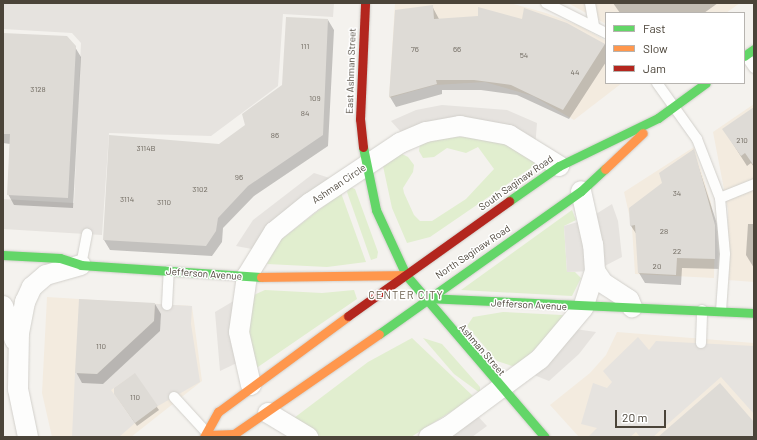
<!DOCTYPE html>
<html>
<head>
<meta charset="utf-8">
<style>
	body { margin:0 }
	#map { position:relative; width:757px; height:440px; overflow:hidden; background:#f4f2ee; font-family:Barlow,sans-serif }
	div>[style] { position:absolute }
	[style*='--x'] { left:calc(var(--x)*1px); top:calc(var(--y)*1px); width:calc(var(--w)*1px); rotate:calc(var(--a)*1deg) }
	.commercial>* { inset:0; background:#f3ebdf }
	.green>* { inset:0; background:#e1eecf }
	.parking>* { inset:0; background:#e6e3df }
	.shadow>* { inset:0; background:#0003 }
	.building>* { inset:0; background:#dedbd6 }
	.roads { filter:drop-shadow(0 0 1px #d2d0cb) drop-shadow(0 0 1px #d2d0cb) }
	.lane>* { height:10px; margin:-5px; padding:0 5px; transform-origin:5px; border-radius:5px; background:#fdfdfc }
	.street>* { height:20px; margin:-10px; padding:0 10px; transform-origin:10px; border-radius:10px; background:#fdfdfc }
	.fast>* { height:9px; margin:-4.5px; padding:0 4.5px; transform-origin:4.5px; border-radius:4.5px; background:#63d668 }
	.slow>* { height:9px; margin:-4.5px; padding:0 4.5px; transform-origin:4.5px; border-radius:4.5px; background:#ff974d }
	.jam>* { height:9px; margin:-4.5px; padding:0 4.5px; transform-origin:4.5px; border-radius:4.5px; background:#b3261e }
	span { translate:-50% -50%; white-space:nowrap; text-align:center; line-height:1.15; -webkit-text-stroke:3px #fff; paint-order:stroke }
	.number-label { font-size:8px; color:#706a61 }
	.number-label span { -webkit-text-stroke-width:0 }
	.street-label { font-size:10px; color:#4b4439 }
	.neighbourhood-label { font-size:11px; color:#6e6250; letter-spacing:1px }
	.frame { position:absolute; inset:0; border:4px solid #4b4439; pointer-events:none }
	.legend { position:absolute; left:605px; top:12px; width:140px; height:72px; box-sizing:border-box; background:#fff; border:1px solid #b7b4b0; margin:0; padding:5px 7px; list-style:none; font-size:12px; color:#4b4439 }
	.legend li { display:flex; align-items:center; gap:8px; height:20px }
	.legend b { width:20px; border:1px solid #b7b4b0 }
	.scale { position:absolute; left:615px; top:410px; width:51px; height:18px; box-sizing:border-box; border:2px solid #4b4439; border-top:0; padding-left:5px; font-size:12px; line-height:14px; white-space:nowrap; color:#4b4439; -webkit-text-stroke:3px #fff; paint-order:stroke }
</style>
</head>
<body>
<div id="map">
	<div class="commercial">
		<i style="clip-path:polygon(395px 3px,510px 3px,546px 13px,580px 26px,606px 41px,606px 83px,622px 83px,574px 120px,533px 96px,485px 82px,435px 85px,389px 98px)"></i>
		<i style="clip-path:polygon(568px 3px,740px 3px,726px 13px,606px 13px,606px 24px)"></i>
		<i style="clip-path:polygon(754px 104px,754px 282px,728px 280px,728px 210px,713px 132px)"></i>
		<i style="clip-path:polygon(694px 147px,711px 203px,715px 233px,714px 278px,635px 274px,632px 227px,624px 192px)"></i>
		<i style="clip-path:polygon(47px 297px,192px 306px,202px 381px,131px 437px,52px 437px,42px 393px)"></i>
		<i style="clip-path:polygon(617px 332px,754px 343px,754px 437px,579px 437px,550px 405px,590px 373px,606px 355px)"></i>
	</div>
	<div class="green">
		<i style="clip-path:polygon(455px 137px,482px 137px,511px 146px,535px 160px,535px 165px,430px 237px,407px 243px,392px 208px,383px 166px,400px 153px,408px 157px,414px 165px,413px 172px,403px 188px,404px 193px,414px 215px,420px 221px,432px 221px,466px 199px,494px 169px,478px 147px,466px 153px,447px 148px,434px 157px,423px 158px,419px 151px,420px 143px)"></i>
		<i style="clip-path:polygon(350px 187px,355px 189px,378px 252px,377px 258px,371px 260px,347px 192px)"></i>
		<i style="clip-path:polygon(341px 193px,366px 262px,327px 267px,267px 264px,279px 241px)"></i>
		<i style="clip-path:polygon(572px 210px,576px 220px,564px 226px,567px 272px,575px 272px,581px 278px,572px 296px,461px 290px)"></i>
		<i style="clip-path:polygon(354px 290px,357px 299px,255px 369px,246px 338px,252px 297px,256px 294px,265px 290px,322px 293px)"></i>
		<i style="clip-path:polygon(503px 312px,562px 315px,566px 317px,519px 365px,512px 366px,497px 361px,467px 326px,473px 317px)"></i>
		<i style="clip-path:polygon(412px 338px,474px 397px,411px 437px,322px 437px,303px 428px,294px 418px,368px 362px)"></i>
		<i style="clip-path:polygon(423px 338px,442px 344px,480px 387px,480px 393px,454px 374px)"></i>
	</div>
	<div class="parking">
		<i style="clip-path:polygon(3px 3px,334px 3px,333px 17px,283px 14px,278px 86px,211px 136px,109px 133px,102px 235px,3px 229px,3px 199px,74px 203px,81px 43px,72px 33px,3px 29px)"></i>
		<i style="clip-path:polygon(442px 105px,507px 110px,537px 123px,535px 149px,486px 130px,408px 140px,391px 121px,416px 110px)"></i>
		<i style="clip-path:polygon(314px 173px,342px 182px,262px 251px,236px 246px,253px 220px)"></i>
		<i style="clip-path:polygon(612px 204px,618px 221px,622px 257px,595px 271px,567px 272px,564px 226px,588px 219px)"></i>
		<i style="clip-path:polygon(242px 296px,243px 360px,220px 371px,215px 312px)"></i>
		<i style="clip-path:polygon(155px 304px,192px 306px,191px 324px,200px 382px,158px 406px,134px 374px,111px 390px,135px 423px,119px 437px,72px 437px,75px 373px,97px 374px,154px 321px)"></i>
		<i style="clip-path:polygon(568px 328px,596px 332px,579px 354px,549px 381px,524px 371px)"></i>
		<i style="clip-path:polygon(638px 337px,649px 350px,656px 341px,754px 346px,754px 414px,721px 377px,653px 437px,640px 437px,636px 432px,630px 437px,588px 437px,597px 428px,581px 424px,593px 383px,607px 388px,612px 382px,603px 371px)"></i>
		<i style="clip-path:polygon(472px 410px,487px 426px,472px 437px,429px 437px)"></i>
	</div>
	<div class="shadow">
		<i style="clip-path:polygon(613px 3px,718px 3px,704px 13px,620px 13px)"></i>
		<i style="clip-path:polygon(432px 6px,439px 19px,605px 44px,606px 62px,569px 119px,517px 95px,481px 90px,442px 90px,442px 94px,396px 107px,390px 97px)"></i>
		<i style="clip-path:polygon(328px 20px,334px 30px,328px 146px,254px 196px,223px 228px,222px 242px,212px 256px,110px 250px,104px 240px,247px 126px,283px 86px)"></i>
		<i style="clip-path:polygon(3px 34px,75px 47px,81px 57px,73px 208px,14px 205px,8px 194px,10px 144px,3px 143px)"></i>
		<i style="clip-path:polygon(754px 108px,754px 167px,751px 163px,747px 166px,724px 130px)"></i>
		<i style="clip-path:polygon(693px 150px,721px 236px,721px 269px,682px 268px,681px 285px,645px 283px,639px 273px,637px 235px,631px 226px,630px 208px,663px 184px)"></i>
		<i style="clip-path:polygon(748px 224px,754px 224px,754px 268px,746px 255px)"></i>
		<i style="clip-path:polygon(155px 304px,161px 314px,160px 331px,103px 384px,82px 383px,76px 372px)"></i>
		<i style="clip-path:polygon(134px 375px,159px 410px,137px 426px,117px 397px)"></i>
	</div>
	<div class="building">
		<i style="clip-path:polygon(433px 5px,434px 19px,478px 16px,478px 7px,522px 19px,524px 8px,567px 23px,605px 44px,563px 110px,511px 85px,474px 80px,436px 80px,437px 84px,389px 97px,395px 10px)"></i>
		<i style="clip-path:polygon(286px 17px,328px 19px,323px 135px,248px 186px,218px 218px,216px 231px,206px 246px,103px 240px,109px 135px,219px 144px,245px 125px,242px 114px,282px 85px)"></i>
		<i style="clip-path:polygon(3px 33px,67px 36px,76px 46px,68px 198px,7px 195px,10px 134px,3px 134px)"></i>
		<i style="clip-path:polygon(754px 107px,754px 166px,745px 153px,741px 156px,722px 129px)"></i>
		<i style="clip-path:polygon(694px 149px,715px 225px,715px 259px,677px 258px,676px 275px,638px 273px,635px 225px,630px 226px,629px 208px,662px 183px,659px 173px)"></i>
		<i style="clip-path:polygon(79px 299px,155px 303px,154px 321px,97px 374px,75px 373px)"></i>
		<i style="clip-path:polygon(135px 373px,158px 406px,135px 423px,114px 394px,114px 388px)"></i>
		<i style="clip-path:polygon(720px 383px,754px 422px,754px 437px,658px 437px)"></i>
	</div>
	<div class="roads">
		<div class="lane">
			<i style="--x:546;--y:3;--w:67;--a:26.6"></i>
			<i style="--x:590;--y:3;--w:22;--a:80"></i>
			<i style="--x:745;--y:55;--w:16;--a:55"></i>
			<i style="--x:657;--y:83;--w:69;--a:54.5"></i>
			<i style="--x:697;--y:139;--w:63;--a:68.7"></i>
			<i style="--x:720;--y:198;--w:56;--a:84.9"></i>
			<i style="--x:725;--y:254;--w:57;--a:94"></i>
			<i style="--x:720;--y:198;--w:37;--a:-22"></i>
			<i style="--x:81;--y:265;--w:32;--a:-79"></i>
			<i style="--x:167;--y:305;--w:34;--a:-87"></i>
			<i style="--x:701;--y:343;--w:33;--a:-88"></i>
			<i style="--x:174;--y:397;--w:50;--a:47.4"></i>
		</div>
		<div class="street">
			<i style="--x:595;--y:271;--w:14;--a:56"></i>
			<i style="--x:603;--y:283;--w:31;--a:33"></i>
			<i style="--x:629;--y:300;--w:8;--a:67"></i>
			<i style="--x:3;--y:306;--w:36;--a:71"></i>
			<i style="--x:251;--y:385;--w:54;--a:-102.8"></i>
			<i style="--x:239;--y:332;--w:57;--a:-81.9"></i>
			<i style="--x:247;--y:276;--w:52;--a:-58.5"></i>
			<i style="--x:274;--y:232;--w:46;--a:-38.9"></i>
			<i style="--x:310;--y:203;--w:108;--a:-33.7"></i>
			<i style="--x:400;--y:143;--w:28;--a:-23"></i>
			<i style="--x:426;--y:132;--w:35;--a:-10"></i>
			<i style="--x:460;--y:126;--w:50;--a:10.4"></i>
			<i style="--x:509;--y:135;--w:59;--a:31.8"></i>
			<i style="--x:268;--y:413;--w:47;--a:31"></i>
			<i style="--x:28;--y:437;--w:49;--a:-101.8"></i>
			<i style="--x:18;--y:389;--w:56;--a:-89"></i>
			<i style="--x:19;--y:333;--w:32;--a:-79"></i>
			<i style="--x:25;--y:302;--w:17;--a:-65"></i>
			<i style="--x:32;--y:287;--w:18;--a:-41"></i>
			<i style="--x:46;--y:275;--w:36;--a:-16"></i>
			<i style="--x:429;--y:437;--w:21;--a:-28"></i>
			<i style="--x:448;--y:427;--w:114;--a:-36.5"></i>
			<i style="--x:540;--y:359;--w:67;--a:-49.9"></i>
			<i style="--x:583;--y:308;--w:39;--a:-72"></i>
			<i style="--x:595;--y:271;--w:26;--a:-94"></i>
			<i style="--x:593;--y:245;--w:55;--a:-102.5"></i>
		</div>
		<div class="fast">
			<i style="--x:744;--y:56;--w:12;--a:-35"></i>
			<i style="--x:363;--y:147;--w:64;--a:78.3"></i>
			<i style="--x:376;--y:210;--w:72;--a:65.2"></i>
			<i style="--x:406;--y:275;--w:213;--a:49.4"></i>
			<i style="--x:509;--y:201;--w:61;--a:-35"></i>
			<i style="--x:559;--y:166;--w:110;--a:-25.9"></i>
			<i style="--x:658;--y:118;--w:59;--a:-36.1"></i>
			<i style="--x:3;--y:255;--w:57;--a:3"></i>
			<i style="--x:60;--y:258;--w:22;--a:18"></i>
			<i style="--x:81;--y:265;--w:180;--a:3.8"></i>
			<i style="--x:425;--y:298;--w:329;--a:2.6"></i>
			<i style="--x:379;--y:334;--w:247;--a:-35.3"></i>
			<i style="--x:581;--y:191;--w:33;--a:-43"></i>
		</div>
		<div class="slow">
			<i style="--x:605;--y:169;--w:52;--a:-43.5"></i>
			<i style="--x:261;--y:277;--w:145;--a:-0.8"></i>
			<i style="--x:208;--y:435;--w:26;--a:-2"></i>
			<i style="--x:234;--y:434;--w:176;--a:-34.6"></i>
			<i style="--x:204;--y:437;--w:29;--a:-61"></i>
			<i style="--x:218;--y:412;--w:162;--a:-36.4"></i>
		</div>
		<div class="jam">
			<i style="--x:363;--y:147;--w:28;--a:-96"></i>
			<i style="--x:360;--y:119;--w:116;--a:-87.5"></i>
			<i style="--x:348;--y:316;--w:198;--a:-35.5"></i>
		</div>
	</div>
	<div class="number-label">
		<span style="left:305px;top:47px">111</span>
		<span style="left:415px;top:50px">76</span>
		<span style="left:457px;top:50px">66</span>
		<span style="left:524px;top:56px">54</span>
		<span style="left:575px;top:73px">44</span>
		<span style="left:38px;top:90px">3128</span>
		<span style="left:315px;top:99px">109</span>
		<span style="left:305px;top:114px">84</span>
		<span style="left:275px;top:136px">86</span>
		<span style="left:742px;top:141px">210</span>
		<span style="left:146px;top:149px">3114B</span>
		<span style="left:239px;top:178px">96</span>
		<span style="left:200px;top:190px">3102</span>
		<span style="left:677px;top:194px">34</span>
		<span style="left:127px;top:200px">3114</span>
		<span style="left:164px;top:203px">3110</span>
		<span style="left:664px;top:232px">28</span>
		<span style="left:677px;top:252px">22</span>
		<span style="left:657px;top:267px">20</span>
		<span style="left:101px;top:347px">110</span>
		<span style="left:135px;top:398px">110</span>
	</div>
	<div class="street-label">
		<span style="left:351px;top:71px;rotate:-88deg">East Ashman Street</span>
		<span style="left:516px;top:183px;rotate:-35deg">South Saginaw Road</span>
		<span style="left:339px;top:184px;rotate:-34deg">Ashman Circle</span>
		<span style="left:473px;top:252px;rotate:-34deg">North Saginaw Road</span>
		<span style="left:204px;top:274px;rotate:4deg">Jefferson Avenue</span>
		<span style="left:529px;top:305px;rotate:3deg">Jefferson Avenue</span>
		<span style="left:482px;top:350px;rotate:49deg">Ashman Street</span>
	</div>
	<div class="neighbourhood-label">
		<span style="left:406px;top:295px">CENTER CITY</span>
	</div>
	<div class="frame"></div>
	<ul class="legend">
	<li><b style="height:5px;background:#63d668"></b>Fast</li>
	<li><b style="height:5px;background:#ff974d"></b>Slow</li>
	<li><b style="height:5px;background:#b3261e"></b>Jam</li>
	</ul>
	<div class="scale">20 m</div>
</div>
</body>
</html>
